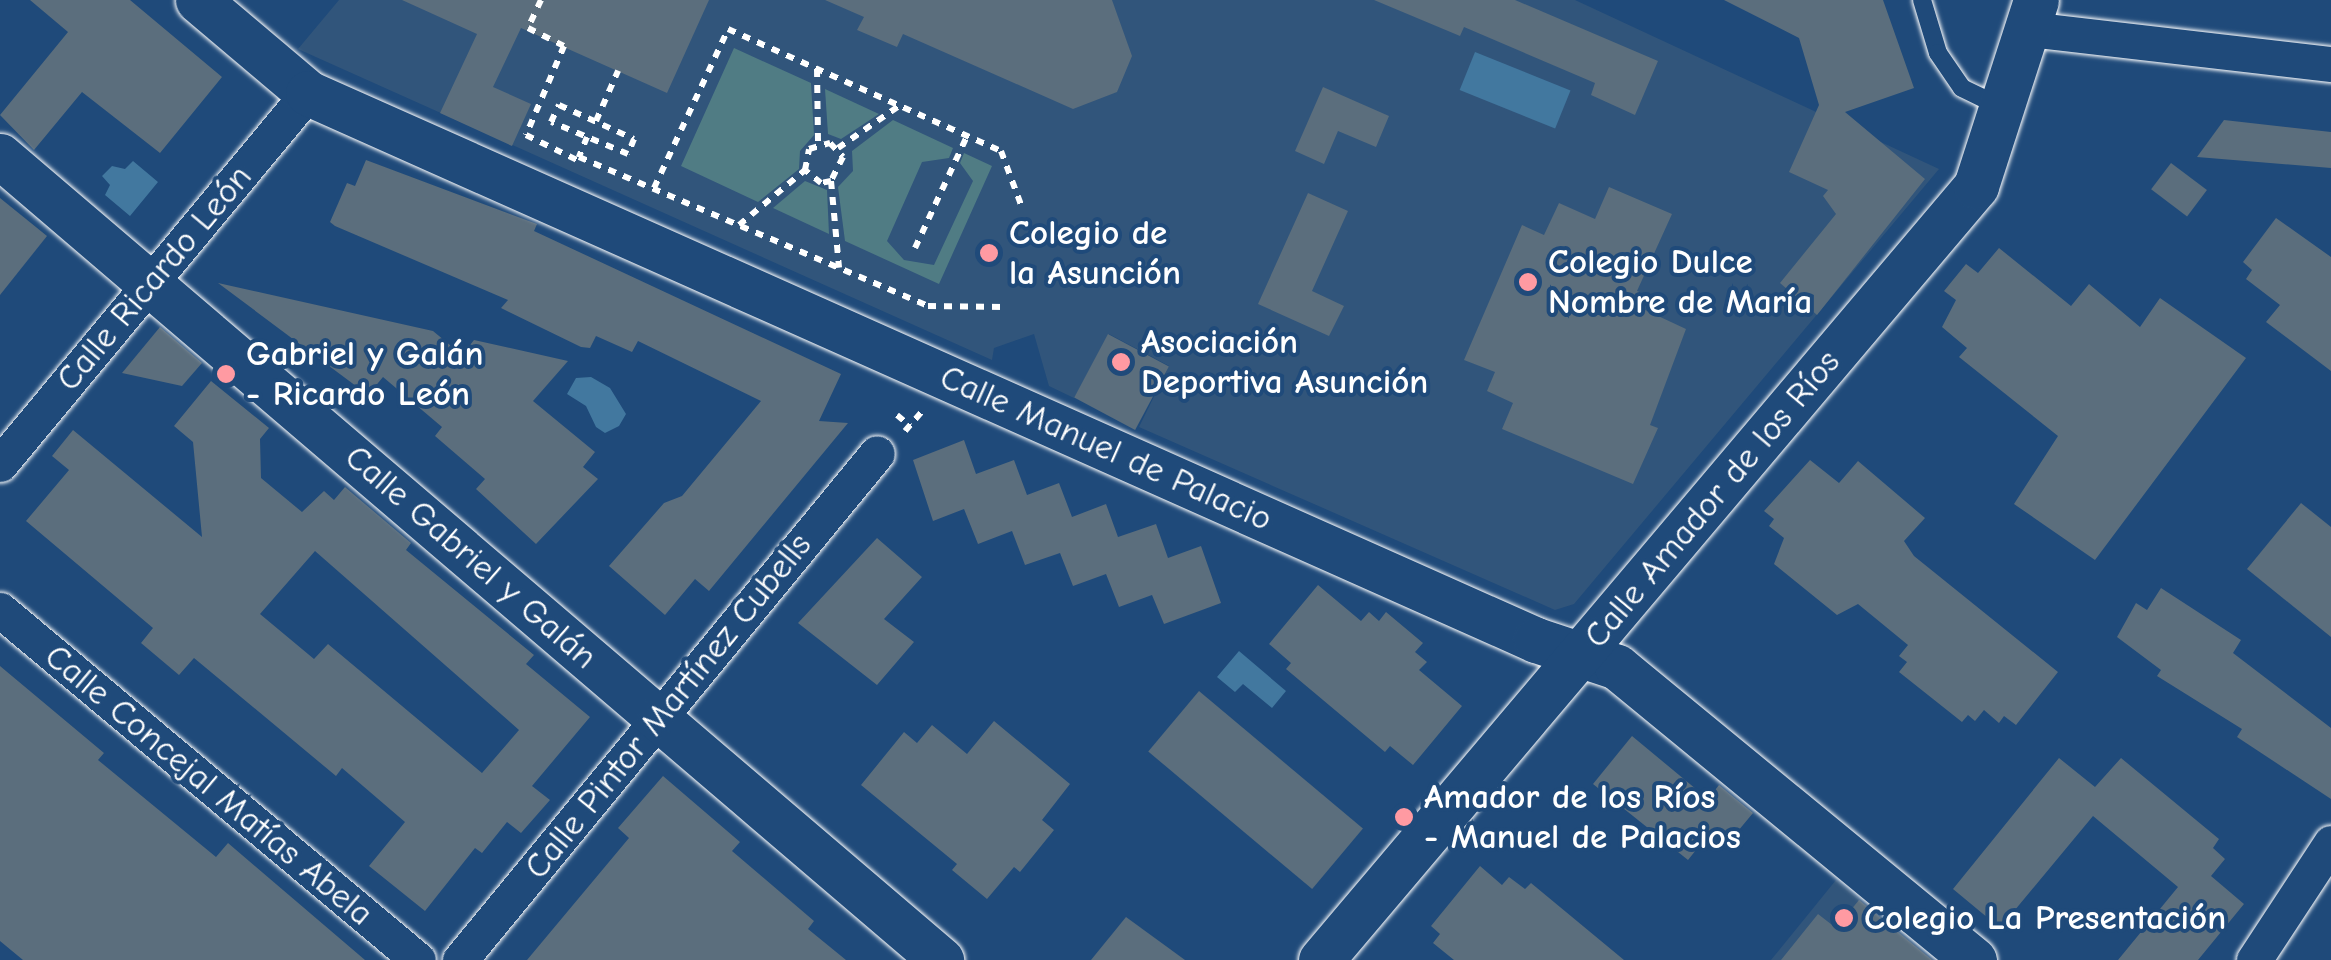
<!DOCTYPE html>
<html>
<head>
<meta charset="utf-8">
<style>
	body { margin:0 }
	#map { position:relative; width:2331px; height:960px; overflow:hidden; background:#1f4a7a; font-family:"Comic Neue",sans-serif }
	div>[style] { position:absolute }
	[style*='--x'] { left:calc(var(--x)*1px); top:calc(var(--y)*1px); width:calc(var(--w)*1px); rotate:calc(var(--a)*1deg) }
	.built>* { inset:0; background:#31557b }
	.green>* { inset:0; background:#507c84 }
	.water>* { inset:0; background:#42789f; transform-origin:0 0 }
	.building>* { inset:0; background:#5b6e7d; transform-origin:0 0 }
	.path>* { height:6px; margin-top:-3px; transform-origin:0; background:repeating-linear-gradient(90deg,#fff 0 8px,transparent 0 16px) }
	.roads { filter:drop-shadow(0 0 2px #fff) drop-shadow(0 0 2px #fff) }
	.service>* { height:18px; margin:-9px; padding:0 9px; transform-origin:9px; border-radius:9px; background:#1f4a7a }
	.minor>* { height:35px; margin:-17.5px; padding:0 17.5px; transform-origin:17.5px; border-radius:17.5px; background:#1f4a7a }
	.tertiary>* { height:45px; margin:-22.5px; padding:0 22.5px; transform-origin:22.5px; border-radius:22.5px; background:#1f4a7a }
	.dots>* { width:28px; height:28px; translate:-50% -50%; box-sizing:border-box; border:5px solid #1f4a7a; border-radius:50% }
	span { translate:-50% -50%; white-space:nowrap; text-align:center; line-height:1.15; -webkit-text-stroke:8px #1f4a7a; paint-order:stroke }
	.poi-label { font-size:35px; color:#fff; font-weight:700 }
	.left { translate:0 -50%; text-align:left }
	.street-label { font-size:35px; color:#fff }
</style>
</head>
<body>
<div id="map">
	<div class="built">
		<i style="clip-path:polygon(339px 0,1575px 0,1939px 169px,1574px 604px,1555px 610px,1139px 427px,1169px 366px,1109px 334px,1074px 398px,1049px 386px,1034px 334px,994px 348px,992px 360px,298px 49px)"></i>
		<i style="clip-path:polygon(1836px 880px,1933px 960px,1771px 960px)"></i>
	</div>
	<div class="green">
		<i style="clip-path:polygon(734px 48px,811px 83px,814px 135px,800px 151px,799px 169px,758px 202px,681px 166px)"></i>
		<i style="clip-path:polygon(825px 89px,879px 114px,841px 139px,828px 134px)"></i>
		<i style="clip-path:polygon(893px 120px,953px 148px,949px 158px,922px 162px,887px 241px,904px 260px,934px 265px,973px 181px,960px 163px,964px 153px,992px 166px,939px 284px,845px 241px,838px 187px,853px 171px,852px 151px)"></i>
		<i style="clip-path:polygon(805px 181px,827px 190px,829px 234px,773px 208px)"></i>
	</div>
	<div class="water">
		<i style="left:1475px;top:52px;width:103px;height:41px;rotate:22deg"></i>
		<i style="clip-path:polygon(133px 161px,158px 182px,130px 216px,105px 195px,110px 185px,102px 176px,112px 166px,125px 169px)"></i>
		<i style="clip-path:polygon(576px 378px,591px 377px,610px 388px,626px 414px,619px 426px,605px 433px,596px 427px,586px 406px,567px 394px)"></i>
		<i style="clip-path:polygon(1239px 651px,1286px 691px,1272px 708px,1243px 684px,1235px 692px,1217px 677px)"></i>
	</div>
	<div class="building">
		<i style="clip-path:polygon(30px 0,130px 0,222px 77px,160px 153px,82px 92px,34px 150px,0 115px,68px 32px)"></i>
		<i style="clip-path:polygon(402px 0,709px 0,667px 93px,521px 28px,493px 87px,531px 104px,512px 146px,440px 113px,477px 34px)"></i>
		<i style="clip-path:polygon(825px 0,1112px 0,1132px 56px,1117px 92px,1073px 109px,903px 34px,897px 47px,857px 30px,864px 17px)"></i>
		<i style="clip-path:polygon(1374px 0,1515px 0,1658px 61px,1635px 115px,1591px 95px,1595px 83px,1464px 27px,1460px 36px)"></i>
		<i style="clip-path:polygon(1724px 0,1883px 0,1914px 88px,1845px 112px,1925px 179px,1817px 315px,1780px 283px,1836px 214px,1823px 196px,1828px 190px,1789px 172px,1819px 105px,1799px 38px)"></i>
		<i style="clip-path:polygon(1323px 87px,1389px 116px,1376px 147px,1338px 131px,1324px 164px,1295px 151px)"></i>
		<i style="clip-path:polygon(2224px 120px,2331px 132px,2331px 168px,2197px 157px)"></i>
		<i style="clip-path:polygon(366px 160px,537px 224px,534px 231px,841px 374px,819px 421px,848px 423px,709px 591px,695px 579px,665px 615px,609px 566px,664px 503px,682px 496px,761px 401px,638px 341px,632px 352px,596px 336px,590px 348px,581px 347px,501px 308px,508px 300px,335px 226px,330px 222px,347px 183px,355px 186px)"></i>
		<i style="left:2171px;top:163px;width:45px;height:33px;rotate:37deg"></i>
		<i style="clip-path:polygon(1609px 187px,1672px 214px,1637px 291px,1647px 295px,1641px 308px,1686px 329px,1650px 425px,1658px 428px,1633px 484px,1502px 429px,1513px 403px,1487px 391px,1495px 372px,1464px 360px,1522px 225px,1544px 235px,1559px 203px,1595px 219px)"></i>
		<i style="clip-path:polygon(1308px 193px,1348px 211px,1312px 291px,1344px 306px,1329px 336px,1258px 304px)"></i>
		<i style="clip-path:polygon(0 198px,47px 236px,0 295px)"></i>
		<i style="clip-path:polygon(2276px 218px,2331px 257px,2331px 371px,2266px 322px,2280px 305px,2246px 279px,2252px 270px,2243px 262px)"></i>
		<i style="clip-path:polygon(1999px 248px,2071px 306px,2089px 284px,2140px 327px,2160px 298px,2246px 358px,2095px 560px,2014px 504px,2058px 436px,1959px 357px,1967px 348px,1942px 327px,1956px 300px,1944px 291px,1966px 264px,1978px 273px)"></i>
		<i style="clip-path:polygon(218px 283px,433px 331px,462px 355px,474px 340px,568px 361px,533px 401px,595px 452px,583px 467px,598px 479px,536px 544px,476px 489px,485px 479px,435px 436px,442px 427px,383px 377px,368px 395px)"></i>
		<i style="clip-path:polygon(160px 327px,202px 363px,182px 386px,122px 373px)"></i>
		<i style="left:1108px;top:334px;width:69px;height:72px;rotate:28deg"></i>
		<i style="clip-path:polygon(evenodd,211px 381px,269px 428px,260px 439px,261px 478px,302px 512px,324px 491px,334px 500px,345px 487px,411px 543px,406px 550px,534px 655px,526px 664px,590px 717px,532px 786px,550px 800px,521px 833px,507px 822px,482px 853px,475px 848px,425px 911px,369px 866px,405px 822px,342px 768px,336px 776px,194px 658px,179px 675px,141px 643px,153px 628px,26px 521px,69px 470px,52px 456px,73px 430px,202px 537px,193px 442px,174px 426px,211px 381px,315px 551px,519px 730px,482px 773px,328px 644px,314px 659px,260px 614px,315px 551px)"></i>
		<i style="clip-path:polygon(964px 440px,976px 474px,1014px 460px,1027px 495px,1059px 483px,1072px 517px,1106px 504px,1118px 537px,1156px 524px,1168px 558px,1201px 546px,1221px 603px,1164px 624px,1152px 595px,1119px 607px,1106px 574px,1073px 586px,1060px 553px,1025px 565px,1012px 531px,978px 544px,964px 509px,933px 521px,913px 460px)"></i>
		<i style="clip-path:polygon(1810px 460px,1839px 483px,1858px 461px,1925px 518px,1904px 541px,1914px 556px,2058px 672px,2016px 725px,2004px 716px,1999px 723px,1984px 710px,1975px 721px,1968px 715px,1962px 722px,1899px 672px,1907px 662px,1899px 656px,1908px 645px,1858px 604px,1837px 615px,1774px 564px,1784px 538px,1769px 526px,1774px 519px,1764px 511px)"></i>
		<i style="clip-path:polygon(2301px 503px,2331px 527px,2331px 637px,2247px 569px)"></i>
		<i style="clip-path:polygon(877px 538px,922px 577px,884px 619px,914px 642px,877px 685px,798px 623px)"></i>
		<i style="clip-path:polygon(1318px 585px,1361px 621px,1369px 612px,1379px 621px,1386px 612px,1423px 643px,1415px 652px,1427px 662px,1419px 670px,1462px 706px,1413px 765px,1390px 746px,1385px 752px,1286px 669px,1291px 663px,1269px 644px)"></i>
		<i style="clip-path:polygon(2161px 588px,2241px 640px,2233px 653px,2331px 728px,2331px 799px,2237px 737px,2242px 729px,2157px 676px,2161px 670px,2117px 637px,2136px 603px,2147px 610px)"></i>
		<i style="clip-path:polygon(0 666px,104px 753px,98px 760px,216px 857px,228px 843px,365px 960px,23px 960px,0 941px)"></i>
		<i style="left:1199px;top:691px;width:214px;height:79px;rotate:40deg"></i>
		<i style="clip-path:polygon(994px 721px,1070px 784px,1042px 820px,1054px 830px,1020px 872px,1014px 867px,987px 899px,952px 870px,957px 864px,861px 785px,904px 732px,917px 743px,932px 725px,967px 754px)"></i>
		<i style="clip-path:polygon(1632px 736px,1708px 799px,1719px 785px,1753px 813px,1728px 843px,1712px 830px,1688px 860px,1593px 784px)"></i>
		<i style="clip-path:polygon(2059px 758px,2095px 787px,2121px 758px,2219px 839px,2213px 848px,2225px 859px,2211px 876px,2244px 904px,2198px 960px,2118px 960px,2178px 887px,2093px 816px,2000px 928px,1953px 889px)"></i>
		<i style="clip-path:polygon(663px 776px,740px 842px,732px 851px,814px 921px,808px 929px,846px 960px,527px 960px,629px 838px,618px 828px)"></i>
		<i style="clip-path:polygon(1480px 866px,1502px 885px,1509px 877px,1525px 889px,1531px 883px,1624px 960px,1454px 960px,1433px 943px,1440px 934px,1431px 926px)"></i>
		<i style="clip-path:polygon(1859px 900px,1932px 960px,1781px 960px,1818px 914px,1836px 928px)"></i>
		<i style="clip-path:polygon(1126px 917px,1185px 960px,1091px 960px)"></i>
	</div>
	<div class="path">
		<i style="--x:541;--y:0;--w:31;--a:115"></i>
		<i style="--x:528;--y:28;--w:40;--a:26.6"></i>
		<i style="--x:564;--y:46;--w:97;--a:113.1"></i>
		<i style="--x:526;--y:135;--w:57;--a:26.1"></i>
		<i style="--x:817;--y:69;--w:74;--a:89.2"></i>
		<i style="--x:559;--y:105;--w:82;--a:24.4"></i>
		<i style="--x:634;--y:139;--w:16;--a:112"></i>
		<i style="--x:628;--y:154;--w:83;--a:-157.4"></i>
		<i style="--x:551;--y:122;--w:19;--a:-65"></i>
		<i style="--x:596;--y:121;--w:55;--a:-66.3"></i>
		<i style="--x:587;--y:137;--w:22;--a:112"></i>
		<i style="--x:579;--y:157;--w:379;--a:23.1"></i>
		<i style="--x:928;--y:306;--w:76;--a:0.8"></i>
		<i style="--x:838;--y:148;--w:74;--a:-34.5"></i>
		<i style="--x:831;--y:181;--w:87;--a:84.7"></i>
		<i style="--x:654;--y:188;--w:175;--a:-65"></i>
		<i style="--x:728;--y:29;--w:299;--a:24.1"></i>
		<i style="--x:1001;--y:151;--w:63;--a:69.6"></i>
		<i style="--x:739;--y:225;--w:86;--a:-39.8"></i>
		<i style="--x:805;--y:170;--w:21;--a:-79"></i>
		<i style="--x:809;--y:149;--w:22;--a:-16"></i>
		<i style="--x:830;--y:143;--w:19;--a:47"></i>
		<i style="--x:843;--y:157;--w:27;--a:117"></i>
		<i style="--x:831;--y:181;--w:10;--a:169"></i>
		<i style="--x:821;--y:183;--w:21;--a:-141"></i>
		<i style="--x:915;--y:248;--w:123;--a:-65.1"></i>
		<i style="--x:897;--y:415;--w:17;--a:40"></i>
		<i style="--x:905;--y:431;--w:28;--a:-49"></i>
	</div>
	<div class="roads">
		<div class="service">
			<i style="--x:1922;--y:0;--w:55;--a:73.2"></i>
			<i style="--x:1938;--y:53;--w:42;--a:55.6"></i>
			<i style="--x:1962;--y:88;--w:41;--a:25.9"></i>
		</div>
		<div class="minor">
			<i style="--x:2028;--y:29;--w:305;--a:6.6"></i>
			<i style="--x:0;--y:464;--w:482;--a:-50.3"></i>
			<i style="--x:0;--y:610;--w:545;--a:39.94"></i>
			<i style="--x:460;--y:960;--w:656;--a:-50.56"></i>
			<i style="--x:2254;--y:960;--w:140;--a:-56.7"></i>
		</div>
		<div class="tertiary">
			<i style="--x:198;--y:0;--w:144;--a:40.2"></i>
			<i style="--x:308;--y:93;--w:1344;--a:24.01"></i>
			<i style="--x:1536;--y:640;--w:85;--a:18.4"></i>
			<i style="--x:1617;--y:667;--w:462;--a:39.4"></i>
			<i style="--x:0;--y:156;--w:1238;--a:40.51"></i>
			<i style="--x:1321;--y:960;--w:1014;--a:-49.76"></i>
			<i style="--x:1976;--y:186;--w:195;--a:-72.1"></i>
		</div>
	</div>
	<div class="dots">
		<i style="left:989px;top:253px;background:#ff9aa2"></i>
		<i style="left:1528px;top:282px;background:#ff9aa2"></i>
		<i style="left:1121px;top:362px;background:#ff9aa2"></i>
		<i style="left:226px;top:374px;background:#ff9aa2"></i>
		<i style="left:1404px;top:817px;background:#ff9aa2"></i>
		<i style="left:1844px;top:918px;background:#ff9aa2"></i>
	</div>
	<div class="poi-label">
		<span class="left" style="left:1009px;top:253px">Colegio de<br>la Asunción</span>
		<span class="left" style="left:1548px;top:282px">Colegio Dulce<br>Nombre de María</span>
		<span class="left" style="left:1141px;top:362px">Asociación<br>Deportiva Asunción</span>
		<span class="left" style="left:246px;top:374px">Gabriel y Galán<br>- Ricardo León</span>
		<span class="left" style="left:1424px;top:817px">Amador de los Ríos<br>- Manuel de Palacios</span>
		<span class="left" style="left:1864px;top:918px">Colegio La Presentación</span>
	</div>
	<div class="street-label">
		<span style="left:154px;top:278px;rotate:-50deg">Calle Ricardo León</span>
		<span style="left:1106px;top:448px;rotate:24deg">Calle Manuel de Palacio</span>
		<span style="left:1712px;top:499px;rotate:-50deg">Calle Amador de los Ríos</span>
		<span style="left:471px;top:557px;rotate:41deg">Calle Gabriel y Galán</span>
		<span style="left:668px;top:706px;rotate:-51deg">Calle Pintor Martínez Cubells</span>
		<span style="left:209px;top:785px;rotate:40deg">Calle Concejal Matías Abela</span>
	</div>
</div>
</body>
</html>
